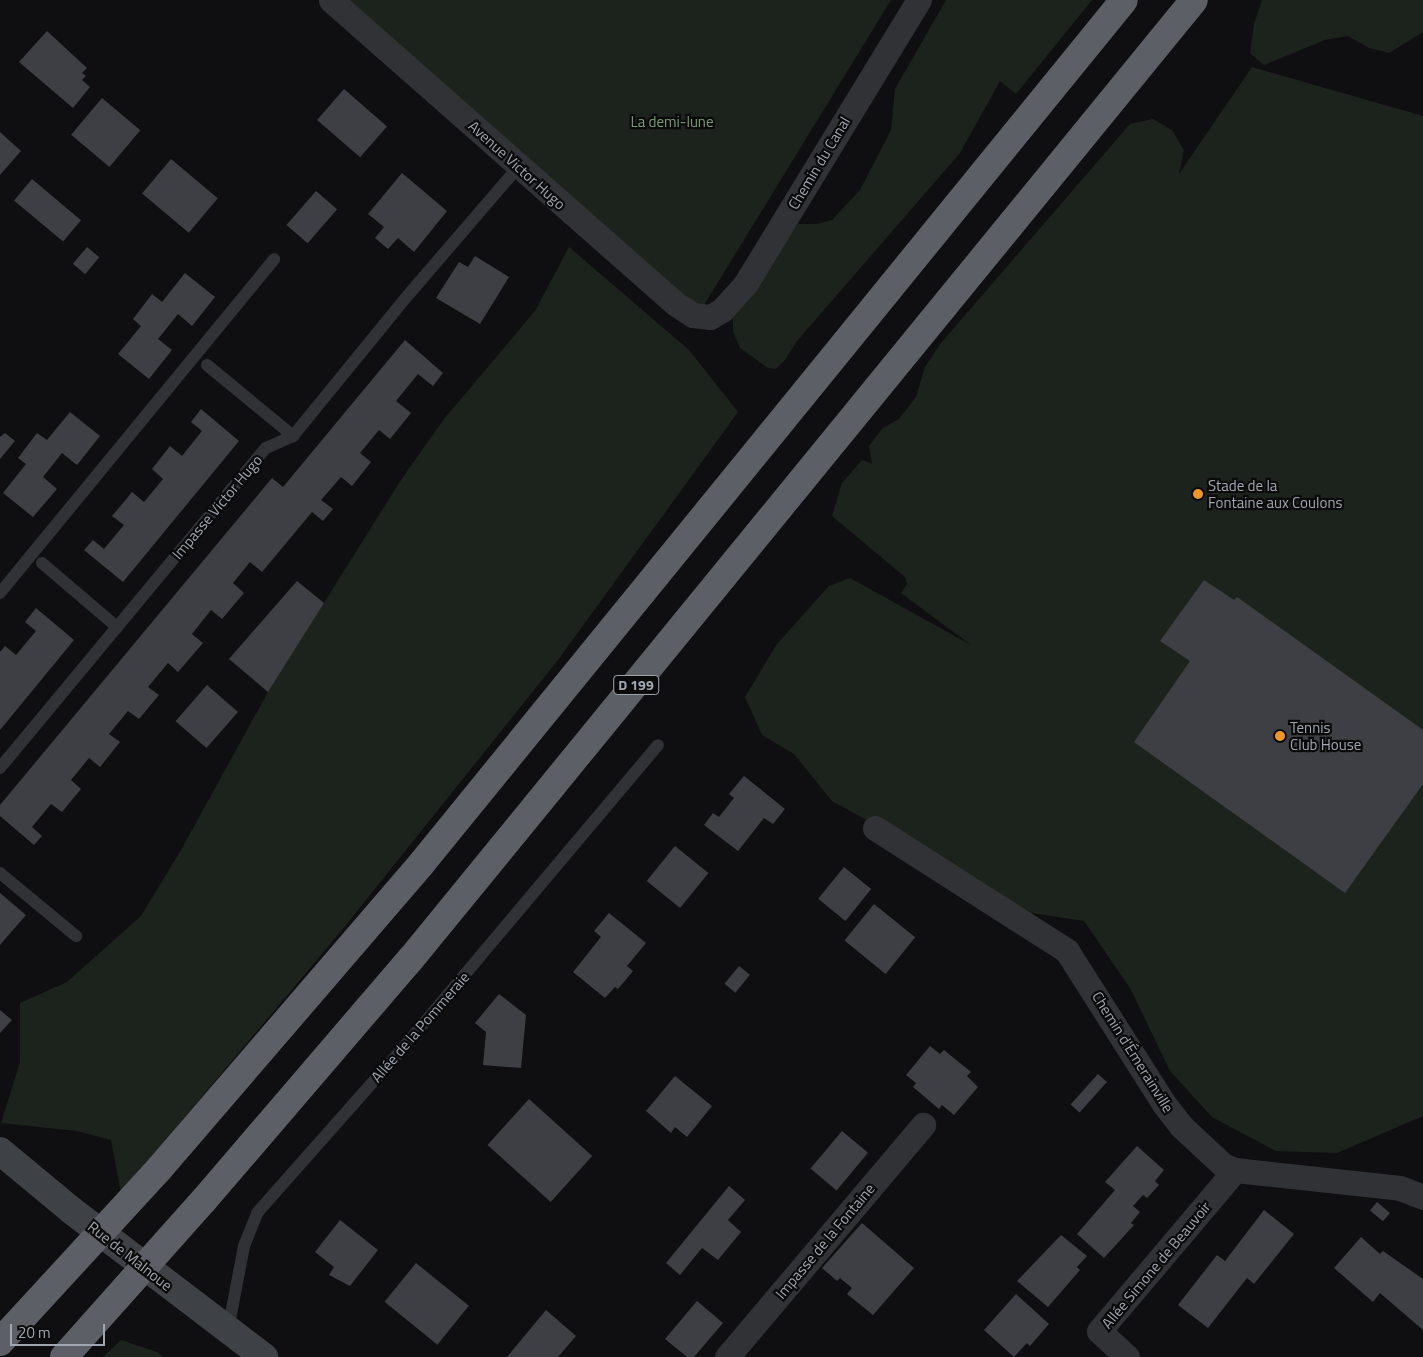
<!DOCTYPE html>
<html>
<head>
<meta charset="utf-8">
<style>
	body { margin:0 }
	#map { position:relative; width:1423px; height:1357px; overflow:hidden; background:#0f0f11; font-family:"Titillium Web",sans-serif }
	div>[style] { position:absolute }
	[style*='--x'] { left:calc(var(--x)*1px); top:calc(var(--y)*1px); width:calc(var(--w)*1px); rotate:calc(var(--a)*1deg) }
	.green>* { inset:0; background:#1c231c }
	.building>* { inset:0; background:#3e3f44; transform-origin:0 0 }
	.lane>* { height:12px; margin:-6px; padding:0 6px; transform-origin:6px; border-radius:6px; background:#303235 }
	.street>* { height:25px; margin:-12.5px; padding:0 12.5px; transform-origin:12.5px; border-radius:12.5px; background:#303235 }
	.secondary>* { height:28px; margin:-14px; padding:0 14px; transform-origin:14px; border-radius:14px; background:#3e4145 }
	.highway>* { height:28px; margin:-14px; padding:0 14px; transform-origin:14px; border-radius:14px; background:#5c6066 }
	.dots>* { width:14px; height:14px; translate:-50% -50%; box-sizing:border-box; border:2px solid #0a0a0b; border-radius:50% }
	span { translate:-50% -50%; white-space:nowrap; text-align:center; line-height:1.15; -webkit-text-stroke:4.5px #0a0a0b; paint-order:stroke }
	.shield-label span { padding:1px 4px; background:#0a0a0b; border:1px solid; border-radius:4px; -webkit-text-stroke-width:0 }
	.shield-label { font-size:14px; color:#a0a7b1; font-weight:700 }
	.park-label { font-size:15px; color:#799d77 }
	.street-label { font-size:15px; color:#a0a7b1 }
	.poi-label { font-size:15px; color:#a0a7b1 }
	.left { translate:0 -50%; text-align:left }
	.scale { position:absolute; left:10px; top:1324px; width:95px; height:22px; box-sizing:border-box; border:2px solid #a0a7b1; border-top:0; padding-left:6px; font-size:15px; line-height:18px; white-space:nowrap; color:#a0a7b1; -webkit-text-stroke:4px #0a0a0b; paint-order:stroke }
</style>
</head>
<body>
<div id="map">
	<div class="green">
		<i style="clip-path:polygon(348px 0,891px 0,701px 310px)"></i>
		<i style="clip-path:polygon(946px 0,1092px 0,1016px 94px,1000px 81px,960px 153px,797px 341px,785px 360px,776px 369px,768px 368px,740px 348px,733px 331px,733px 316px,798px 224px,817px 224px,832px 220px,860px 190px,891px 130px,895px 89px)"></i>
		<i style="clip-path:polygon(1262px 0,1423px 0,1423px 32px,1389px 53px,1369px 48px,1348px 36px,1325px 40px,1264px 65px,1250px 53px,1254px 24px)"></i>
		<i style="clip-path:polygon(1252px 67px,1423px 116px,1423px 1116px,1337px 1153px,1276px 1151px,1212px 1117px,1170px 1071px,1130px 988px,1084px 921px,1019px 911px,954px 868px,832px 801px,794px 754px,762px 735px,745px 697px,777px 644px,829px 586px,850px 578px,971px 645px,901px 593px,907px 584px,905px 577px,832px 516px,842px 483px,862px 460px,872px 464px,869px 446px,883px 428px,899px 419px,916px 397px,925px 367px,941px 343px,1130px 124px,1153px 119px,1172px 130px,1184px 150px,1179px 174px)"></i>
		<i style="clip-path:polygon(569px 247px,689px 350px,738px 412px,558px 660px,342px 930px,121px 1193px,111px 1140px,77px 1131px,1px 1123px,20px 1062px,20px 1003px,67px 982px,141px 916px,181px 850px,268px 692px,401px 480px,444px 419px,535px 311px)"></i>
		<i style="clip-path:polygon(121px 1340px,157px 1352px,163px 1357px,103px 1357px)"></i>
	</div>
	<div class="building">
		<i style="clip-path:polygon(47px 31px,87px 68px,82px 73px,86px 76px,82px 80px,90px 87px,73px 108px,19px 62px)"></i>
		<i style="left:344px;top:89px;width:57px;height:41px;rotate:41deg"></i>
		<i style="left:102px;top:98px;width:50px;height:48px;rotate:40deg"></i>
		<i style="clip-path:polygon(0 132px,21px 151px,0 175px)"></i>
		<i style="left:171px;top:159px;width:61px;height:45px;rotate:40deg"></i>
		<i style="clip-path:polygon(402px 173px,447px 211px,414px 252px,398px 238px,388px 249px,375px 238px,384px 227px,368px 214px)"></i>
		<i style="left:32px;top:179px;width:64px;height:28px;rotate:40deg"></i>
		<i style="left:316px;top:191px;width:28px;height:45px;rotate:41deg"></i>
		<i style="left:87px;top:247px;width:16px;height:22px;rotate:40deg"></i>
		<i style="clip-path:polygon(475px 256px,509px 277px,480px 324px,436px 298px,459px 262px,468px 267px)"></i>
		<i style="clip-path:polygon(185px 273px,215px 297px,192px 326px,178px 314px,158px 339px,172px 350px,149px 379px,118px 354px,141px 326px,133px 319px,152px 294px,162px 302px)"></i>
		<i style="clip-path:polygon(405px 340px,443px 373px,433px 386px,418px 374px,396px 401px,411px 413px,390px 439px,379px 430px,360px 453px,371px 462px,352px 486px,341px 477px,321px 500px,333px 509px,323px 521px,312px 512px,262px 572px,250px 562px,233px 583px,244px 593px,222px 619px,211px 610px,192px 634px,203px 643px,178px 672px,168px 663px,148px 687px,159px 695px,139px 719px,128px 711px,109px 734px,120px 742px,100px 767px,89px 758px,71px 780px,81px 789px,62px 812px,51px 804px,32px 827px,42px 836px,34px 845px,0 816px,0 805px,272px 478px,283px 487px)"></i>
		<i style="clip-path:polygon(201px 409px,239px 441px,123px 582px,84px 550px,93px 540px,104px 549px,124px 525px,112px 516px,123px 503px,132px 492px,144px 502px,163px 479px,152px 469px,170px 446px,182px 456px,202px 431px,191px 422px)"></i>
		<i style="clip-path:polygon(70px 412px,100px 436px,77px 465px,62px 453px,43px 477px,57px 489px,33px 517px,3px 493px,26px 464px,18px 458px,37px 433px,47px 440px)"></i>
		<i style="clip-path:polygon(5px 433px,15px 441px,0 459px,0 437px)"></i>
		<i style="clip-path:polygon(1204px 580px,1234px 600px,1237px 597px,1423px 730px,1423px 784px,1345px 893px,1134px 742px,1190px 661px,1160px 641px)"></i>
		<i style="clip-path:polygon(297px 581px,324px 603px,268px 692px,229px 659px)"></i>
		<i style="clip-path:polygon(36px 608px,74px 640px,0 730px,0 652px,5px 646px,16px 655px,36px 631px,25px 622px)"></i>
		<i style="left:207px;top:685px;width:41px;height:48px;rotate:41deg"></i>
		<i style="clip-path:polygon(744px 776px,785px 809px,773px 824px,764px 818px,738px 851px,704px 825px,713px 813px,719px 817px,734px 798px,729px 794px)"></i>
		<i style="left:675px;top:846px;width:43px;height:45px;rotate:39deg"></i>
		<i style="left:844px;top:867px;width:35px;height:41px;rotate:39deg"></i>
		<i style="clip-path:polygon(0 893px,26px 915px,0 945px)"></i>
		<i style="left:874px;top:904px;width:53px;height:47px;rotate:39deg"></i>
		<i style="clip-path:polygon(609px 913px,646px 943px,627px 966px,633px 971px,618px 989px,615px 987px,605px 998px,573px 972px,601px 937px,594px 931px)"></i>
		<i style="left:739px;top:966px;width:14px;height:23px;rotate:39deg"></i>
		<i style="clip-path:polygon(499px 994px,526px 1015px,521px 1068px,483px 1065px,486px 1032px,475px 1023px)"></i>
		<i style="clip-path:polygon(0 1010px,12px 1020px,0 1033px)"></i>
		<i style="clip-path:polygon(930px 1046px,940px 1054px,944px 1050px,971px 1072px,967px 1076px,978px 1087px,954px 1115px,942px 1105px,939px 1109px,913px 1087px,916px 1083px,906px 1075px)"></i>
		<i style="left:1098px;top:1074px;width:12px;height:41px;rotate:42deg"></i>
		<i style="clip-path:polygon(675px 1076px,712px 1106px,687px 1137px,675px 1127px,671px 1133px,646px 1111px)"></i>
		<i style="left:529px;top:1099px;width:85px;height:62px;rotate:42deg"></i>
		<i style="left:842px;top:1131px;width:34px;height:49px;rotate:40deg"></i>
		<i style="clip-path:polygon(1137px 1146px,1164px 1170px,1155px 1181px,1159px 1185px,1147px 1198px,1143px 1195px,1133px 1206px,1140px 1212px,1131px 1223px,1134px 1225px,1104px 1258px,1077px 1234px,1115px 1190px,1105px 1182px)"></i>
		<i style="clip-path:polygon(729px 1186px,745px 1200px,728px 1220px,741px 1232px,718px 1260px,702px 1248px,680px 1275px,666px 1263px)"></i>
		<i style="left:1377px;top:1202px;width:17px;height:11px;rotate:40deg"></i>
		<i style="clip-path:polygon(1264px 1210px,1294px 1234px,1254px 1284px,1247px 1278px,1208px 1328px,1178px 1305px,1217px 1255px,1225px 1261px)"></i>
		<i style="clip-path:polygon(340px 1220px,378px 1250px,350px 1286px,329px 1275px,334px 1267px,315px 1252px)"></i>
		<i style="clip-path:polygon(862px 1223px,914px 1268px,873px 1315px,847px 1294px,852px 1288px,840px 1278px,837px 1281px,822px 1268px)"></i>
		<i style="clip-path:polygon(1061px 1235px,1087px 1256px,1077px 1267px,1080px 1270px,1048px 1307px,1017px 1281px)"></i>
		<i style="clip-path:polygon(1361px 1237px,1380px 1254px,1383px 1251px,1423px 1279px,1423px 1330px,1380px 1293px,1373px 1302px,1334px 1268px)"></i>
		<i style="left:416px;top:1263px;width:68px;height:50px;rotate:39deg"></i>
		<i style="clip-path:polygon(1016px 1294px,1049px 1324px,1030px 1346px,1027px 1343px,1014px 1357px,984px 1330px)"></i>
		<i style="clip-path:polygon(697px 1301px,723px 1323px,694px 1357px,687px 1357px,665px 1339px)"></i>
		<i style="clip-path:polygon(546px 1310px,576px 1336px,558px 1357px,507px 1357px)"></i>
	</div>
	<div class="lane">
		<i style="--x:207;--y:365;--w:112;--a:39.5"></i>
		<i style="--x:42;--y:563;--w:99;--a:40.5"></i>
		<i style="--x:0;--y:593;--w:432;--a:-50.6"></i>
		<i style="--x:0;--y:768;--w:416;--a:-50.3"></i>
		<i style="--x:266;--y:448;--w:30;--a:-24"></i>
		<i style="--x:293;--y:436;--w:183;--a:-50.8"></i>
		<i style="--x:409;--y:294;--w:169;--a:-49.3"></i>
		<i style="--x:0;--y:873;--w:99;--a:39.7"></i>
		<i style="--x:228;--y:1330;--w:86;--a:-79.2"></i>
		<i style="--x:244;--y:1246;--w:35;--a:-68"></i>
		<i style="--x:257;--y:1213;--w:211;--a:-48.5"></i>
		<i style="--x:397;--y:1055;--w:405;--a:-49.9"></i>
	</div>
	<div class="street">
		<i style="--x:331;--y:0;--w:460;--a:41.4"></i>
		<i style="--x:676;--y:304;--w:20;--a:33"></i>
		<i style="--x:693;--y:315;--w:17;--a:7"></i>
		<i style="--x:710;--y:317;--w:14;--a:-30"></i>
		<i style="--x:722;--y:310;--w:36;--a:-48"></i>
		<i style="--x:746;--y:283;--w:332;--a:-58.6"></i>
		<i style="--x:875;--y:828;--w:228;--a:32.6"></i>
		<i style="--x:1067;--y:951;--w:181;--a:57.6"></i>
		<i style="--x:1164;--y:1104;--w:28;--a:52"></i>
		<i style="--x:1181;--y:1126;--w:59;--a:42.9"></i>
		<i style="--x:1224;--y:1166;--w:12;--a:20"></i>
		<i style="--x:1235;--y:1170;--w:166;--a:6.2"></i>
		<i style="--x:1400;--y:1188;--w:25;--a:21"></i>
		<i style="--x:727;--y:1357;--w:304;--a:-49.8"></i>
		<i style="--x:1127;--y:1357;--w:38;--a:-137"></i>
		<i style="--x:1099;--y:1331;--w:211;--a:-49.8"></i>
	</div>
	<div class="secondary">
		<i style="--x:0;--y:1151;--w:92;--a:39.7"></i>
		<i style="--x:71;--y:1210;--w:243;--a:37.3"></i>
	</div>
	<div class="highway">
		<i style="--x:0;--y:1342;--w:235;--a:-47.4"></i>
		<i style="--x:159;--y:1169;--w:403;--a:-49.3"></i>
		<i style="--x:422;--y:863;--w:1112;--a:-50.87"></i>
		<i style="--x:64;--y:1357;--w:210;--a:-48.3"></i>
		<i style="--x:204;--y:1200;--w:316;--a:-49.4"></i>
		<i style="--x:410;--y:960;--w:1239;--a:-50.76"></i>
	</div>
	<div class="dots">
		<i style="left:1198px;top:494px;background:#ee9629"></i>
		<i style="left:1280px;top:736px;background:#ee9629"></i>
	</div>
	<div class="shield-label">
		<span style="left:636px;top:685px">D 199</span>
	</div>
	<div class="park-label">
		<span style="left:672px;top:122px">La demi-lune</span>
	</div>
	<div class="street-label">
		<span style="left:819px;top:163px;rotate:-59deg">Chemin du Canal</span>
		<span style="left:517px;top:165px;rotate:42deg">Avenue Victor Hugo</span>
		<span style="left:217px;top:507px;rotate:-50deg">Impasse Victor Hugo</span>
		<span style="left:420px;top:1027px;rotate:-49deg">Allée de la Pommeraie</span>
		<span style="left:1133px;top:1052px;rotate:58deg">Chemin d'Émerainville</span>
		<span style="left:825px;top:1241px;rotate:-50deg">Impasse de la Fontaine</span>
		<span style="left:130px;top:1256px;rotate:38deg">Rue de Malnoue</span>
		<span style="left:1156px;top:1265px;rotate:-50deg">Allée Simone de Beauvoir</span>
	</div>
	<div class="poi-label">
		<span class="left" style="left:1208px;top:494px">Stade de la<br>Fontaine aux Coulons</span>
		<span class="left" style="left:1290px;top:736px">Tennis<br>Club House</span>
	</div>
	<div class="scale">20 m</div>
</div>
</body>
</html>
